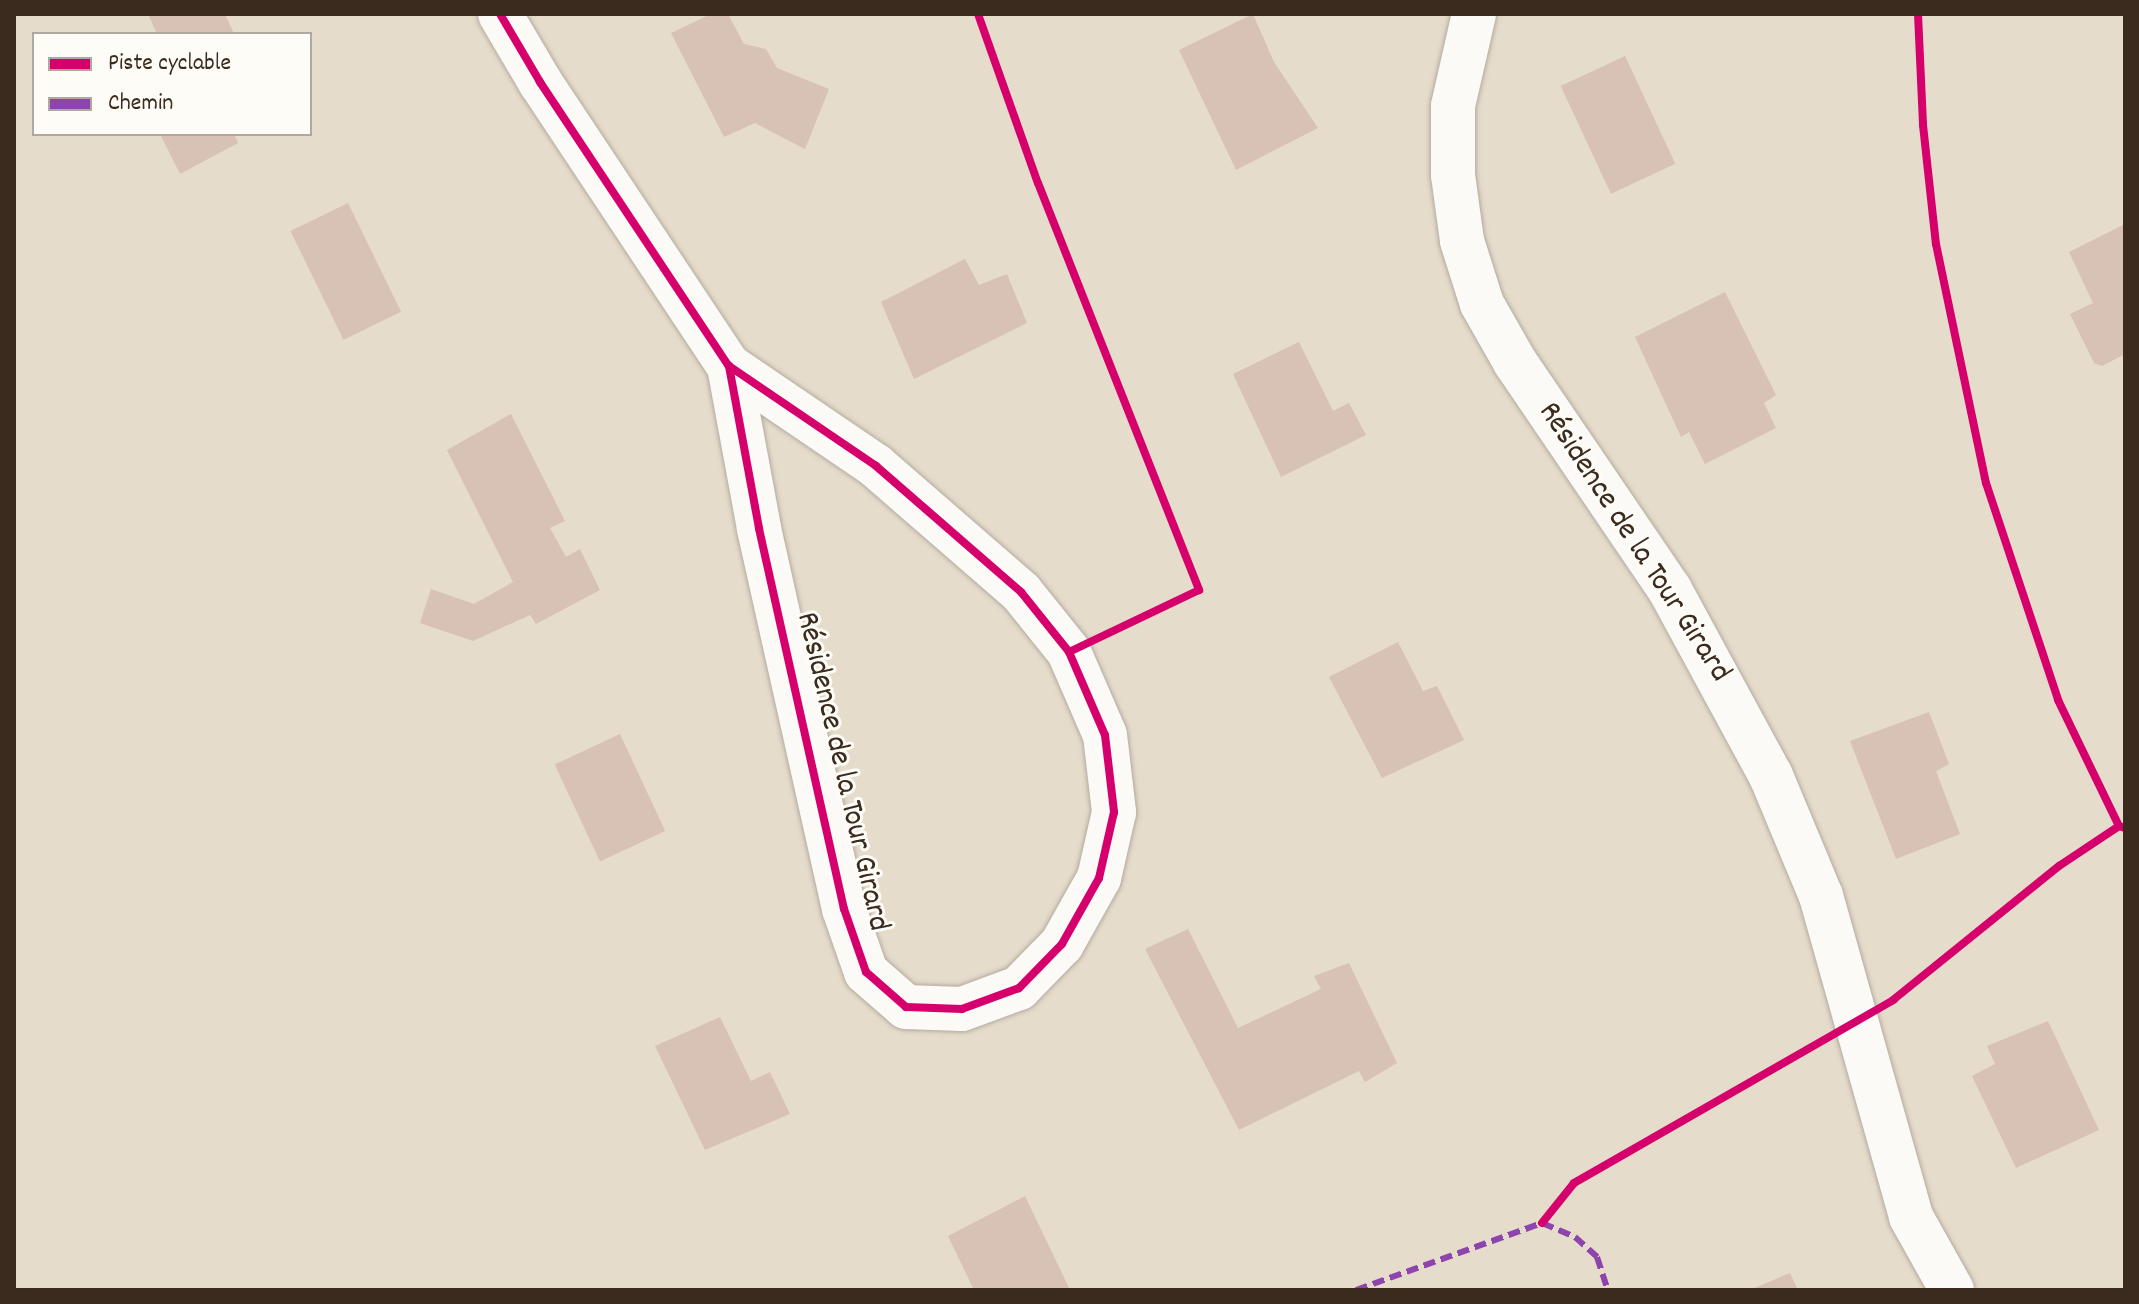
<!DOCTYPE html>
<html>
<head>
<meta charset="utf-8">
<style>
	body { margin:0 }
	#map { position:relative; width:2139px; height:1304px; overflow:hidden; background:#e6dccb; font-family:Dekko,sans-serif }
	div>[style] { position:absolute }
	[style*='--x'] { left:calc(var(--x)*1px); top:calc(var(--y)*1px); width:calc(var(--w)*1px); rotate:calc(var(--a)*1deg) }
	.building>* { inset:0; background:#d7c2b5; transform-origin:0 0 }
	.roads { filter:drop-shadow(0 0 2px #b3aba0) drop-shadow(0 0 2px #b3aba0) }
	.street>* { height:44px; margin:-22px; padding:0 22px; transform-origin:22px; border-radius:22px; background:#fbfaf7 }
	.quiet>* { height:6px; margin-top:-3px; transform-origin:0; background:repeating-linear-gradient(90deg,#8e44ad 0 12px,transparent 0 18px) }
	.cycleway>* { height:8px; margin:-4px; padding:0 4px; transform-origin:4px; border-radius:4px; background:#d6006c }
	span { translate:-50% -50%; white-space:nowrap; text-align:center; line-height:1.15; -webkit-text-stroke:6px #fdfcf7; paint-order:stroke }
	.street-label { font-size:32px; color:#3b2a1e }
	.frame { position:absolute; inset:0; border:16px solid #3b2a1e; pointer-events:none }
	.legend { position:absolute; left:32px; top:32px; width:280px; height:104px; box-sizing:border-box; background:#fdfcf7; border:2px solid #afa8a0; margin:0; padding:10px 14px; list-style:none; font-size:24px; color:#3b2a1e }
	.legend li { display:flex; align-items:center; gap:16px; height:40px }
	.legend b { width:40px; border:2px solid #afa8a0 }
</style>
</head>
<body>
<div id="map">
	<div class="building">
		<i style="clip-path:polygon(148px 14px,225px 14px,234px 34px,157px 34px)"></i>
		<i style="clip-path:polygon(711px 14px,728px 14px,744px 44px,766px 49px,777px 68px,829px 89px,805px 149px,755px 123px,724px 137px,671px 33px)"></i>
		<i style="clip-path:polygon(1253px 14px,1274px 62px,1318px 128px,1236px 170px,1179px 50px)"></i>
		<i style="left:1625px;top:56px;width:119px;height:71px;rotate:65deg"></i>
		<i style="clip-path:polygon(160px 134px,234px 134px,238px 143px,180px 174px)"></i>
		<i style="left:348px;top:203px;width:121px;height:64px;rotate:64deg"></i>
		<i style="clip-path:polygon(2125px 224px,2125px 354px,2102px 366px,2094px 363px,2070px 314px,2093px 303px,2069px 252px)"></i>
		<i style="clip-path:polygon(965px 259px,979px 285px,1007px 274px,1027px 323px,914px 379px,881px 302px)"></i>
		<i style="clip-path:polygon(1725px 292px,1776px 395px,1764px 403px,1776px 428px,1705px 464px,1689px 432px,1681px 437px,1635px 337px)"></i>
		<i style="clip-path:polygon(1299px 342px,1333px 411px,1349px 403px,1366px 435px,1281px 477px,1233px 374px)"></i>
		<i style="clip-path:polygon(511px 414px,565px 521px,550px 528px,566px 557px,580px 549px,600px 590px,536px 624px,530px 615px,473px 641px,420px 623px,431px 589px,474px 604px,513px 582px,447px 450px)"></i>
		<i style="clip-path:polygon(1398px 642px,1423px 691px,1437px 686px,1464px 740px,1382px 778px,1329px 677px)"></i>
		<i style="clip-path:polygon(1929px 712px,1949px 764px,1936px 771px,1960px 834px,1896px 859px,1850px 741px)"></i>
		<i style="left:620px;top:734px;width:107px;height:72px;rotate:65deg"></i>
		<i style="clip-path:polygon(1188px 929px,1238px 1028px,1321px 989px,1314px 976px,1349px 963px,1397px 1063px,1365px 1082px,1359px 1071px,1239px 1130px,1145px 949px)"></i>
		<i style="clip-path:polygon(720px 1017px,751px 1081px,770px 1072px,790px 1114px,705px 1150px,655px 1046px)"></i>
		<i style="clip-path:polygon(2048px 1021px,2099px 1130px,2016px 1168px,1972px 1076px,1995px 1064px,1987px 1046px)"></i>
		<i style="clip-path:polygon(1025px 1196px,1070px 1290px,974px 1290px,948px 1236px)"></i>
		<i style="clip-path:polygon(1790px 1273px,1798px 1290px,1750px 1290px)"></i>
	</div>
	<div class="roads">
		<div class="street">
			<i style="--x:500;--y:14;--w:79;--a:59.5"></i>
			<i style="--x:540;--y:82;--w:341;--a:56.4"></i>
			<i style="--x:729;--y:366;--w:178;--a:34.2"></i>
			<i style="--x:876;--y:466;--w:192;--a:41"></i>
			<i style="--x:1021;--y:592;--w:77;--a:51.3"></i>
			<i style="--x:1069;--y:652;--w:90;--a:66.6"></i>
			<i style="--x:1105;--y:735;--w:78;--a:83.3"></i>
			<i style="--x:1114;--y:812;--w:68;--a:102.8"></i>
			<i style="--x:1099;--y:878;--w:76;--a:119.3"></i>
			<i style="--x:1062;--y:944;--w:62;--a:134.3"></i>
			<i style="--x:1019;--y:988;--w:61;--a:159.8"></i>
			<i style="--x:962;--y:1009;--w:56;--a:-178"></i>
			<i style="--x:906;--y:1007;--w:53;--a:-138.8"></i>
			<i style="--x:866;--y:972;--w:67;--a:-109.2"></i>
			<i style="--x:844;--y:909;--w:390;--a:-102.6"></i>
			<i style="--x:759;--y:528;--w:165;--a:-100.5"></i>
			<i style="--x:1474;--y:14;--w:94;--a:102.9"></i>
			<i style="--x:1453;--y:106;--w:69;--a:90"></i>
			<i style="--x:1453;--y:175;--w:67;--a:82.2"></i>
			<i style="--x:1462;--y:241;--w:66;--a:72.4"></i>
			<i style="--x:1482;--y:304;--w:67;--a:60.4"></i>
			<i style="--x:1515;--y:362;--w:276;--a:55.8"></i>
			<i style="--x:1670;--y:590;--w:212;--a:61.5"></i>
			<i style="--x:1771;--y:776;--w:130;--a:67.4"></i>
			<i style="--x:1821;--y:896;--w:333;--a:74.3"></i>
			<i style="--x:1911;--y:1217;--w:84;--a:60.7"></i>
		</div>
	</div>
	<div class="quiet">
		<i style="--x:1356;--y:1290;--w:198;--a:-19.8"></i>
		<i style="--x:1542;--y:1223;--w:36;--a:23"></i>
		<i style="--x:1575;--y:1237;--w:30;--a:42"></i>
		<i style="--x:1597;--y:1257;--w:35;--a:72"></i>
	</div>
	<div class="cycleway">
		<i style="--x:500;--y:14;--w:79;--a:59.5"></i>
		<i style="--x:540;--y:82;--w:341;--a:56.4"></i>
		<i style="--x:729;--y:366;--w:178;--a:34.2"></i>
		<i style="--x:876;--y:466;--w:192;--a:41"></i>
		<i style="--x:1021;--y:592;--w:77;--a:51.3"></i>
		<i style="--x:1069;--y:652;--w:90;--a:66.6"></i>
		<i style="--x:1105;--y:735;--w:78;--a:83.3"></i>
		<i style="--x:1114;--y:812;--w:68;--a:102.8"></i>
		<i style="--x:1099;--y:878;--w:76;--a:119.3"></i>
		<i style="--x:1062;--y:944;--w:62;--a:134.3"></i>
		<i style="--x:1019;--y:988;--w:61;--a:159.8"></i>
		<i style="--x:962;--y:1009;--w:56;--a:-178"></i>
		<i style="--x:906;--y:1007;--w:53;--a:-138.8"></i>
		<i style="--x:866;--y:972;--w:67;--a:-109.2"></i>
		<i style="--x:844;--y:909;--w:390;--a:-102.6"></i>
		<i style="--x:759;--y:528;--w:165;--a:-100.5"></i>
		<i style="--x:978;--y:14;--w:179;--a:70.5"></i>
		<i style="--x:1038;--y:183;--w:438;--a:68.4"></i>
		<i style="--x:1199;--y:590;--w:144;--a:154.5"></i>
		<i style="--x:1918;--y:14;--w:111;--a:87.4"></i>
		<i style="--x:1923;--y:125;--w:120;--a:83.8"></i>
		<i style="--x:1936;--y:244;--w:244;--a:78.2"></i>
		<i style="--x:1986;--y:483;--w:229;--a:71.6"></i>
		<i style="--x:2058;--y:700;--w:140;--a:64.2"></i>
		<i style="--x:1542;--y:1223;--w:51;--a:-51.3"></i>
		<i style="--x:1574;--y:1183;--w:368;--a:-29.8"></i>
		<i style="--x:1893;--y:1000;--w:213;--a:-38.9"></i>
		<i style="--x:2059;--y:866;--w:72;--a:-33.7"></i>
		<i style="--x:2119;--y:826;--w:6;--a:18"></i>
	</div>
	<div class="street-label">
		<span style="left:1633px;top:543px;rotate:57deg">Résidence de la Tour Girard</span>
		<span style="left:841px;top:772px;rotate:77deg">Résidence de la Tour Girard</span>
	</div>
	<div class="frame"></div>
	<ul class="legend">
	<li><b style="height:10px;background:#d6006c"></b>Piste cyclable</li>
	<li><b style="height:10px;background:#8e44ad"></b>Chemin</li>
	</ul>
</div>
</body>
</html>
